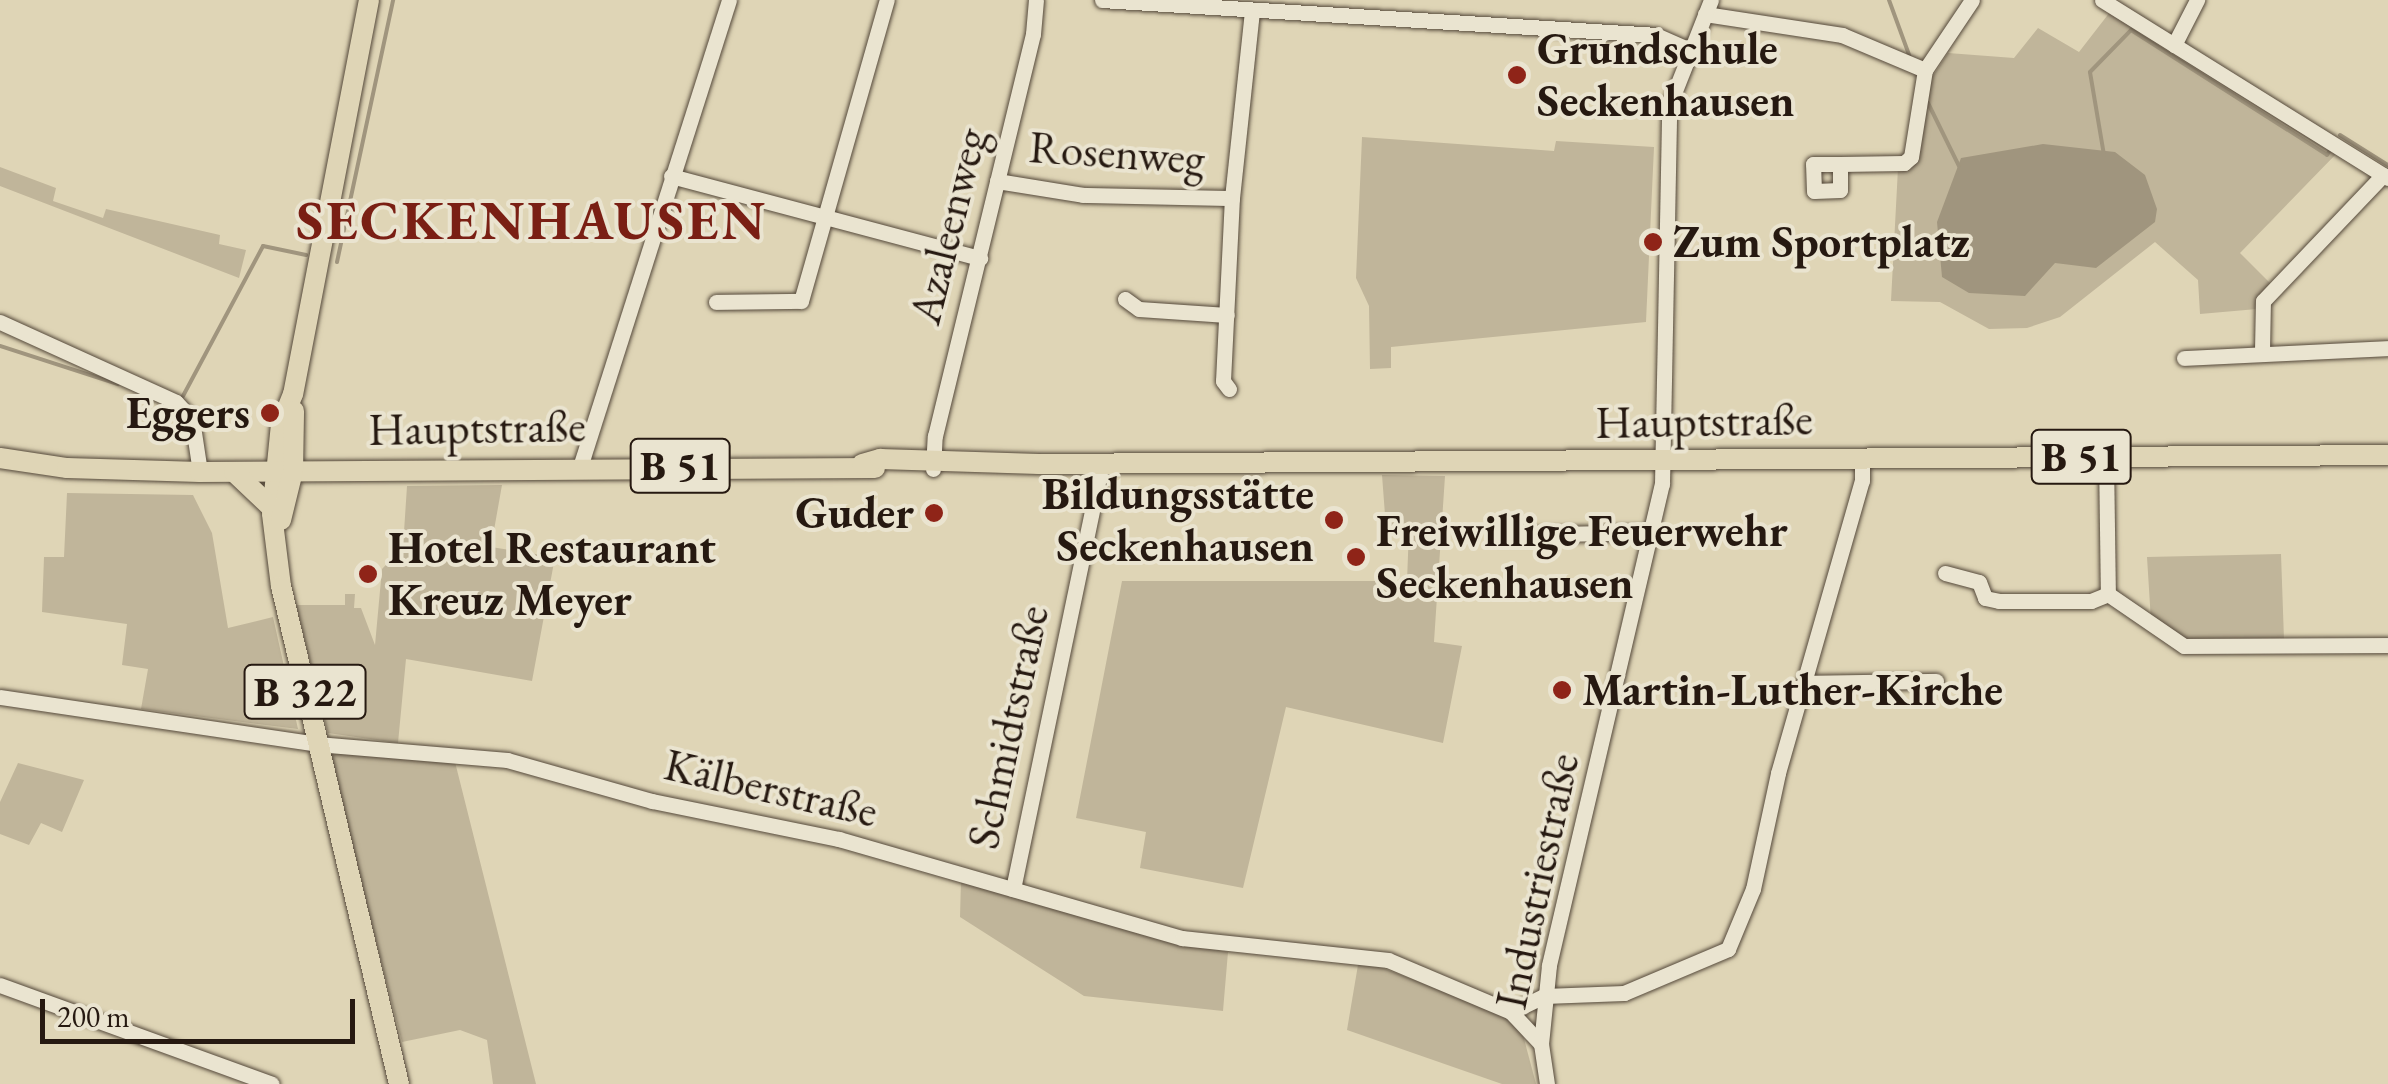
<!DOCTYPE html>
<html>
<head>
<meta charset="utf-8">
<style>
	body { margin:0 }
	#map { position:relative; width:2388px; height:1084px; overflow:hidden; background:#dfd5b6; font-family:"EB Garamond",serif }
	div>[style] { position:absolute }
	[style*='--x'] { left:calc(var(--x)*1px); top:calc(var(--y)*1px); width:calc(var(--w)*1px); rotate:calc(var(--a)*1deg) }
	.green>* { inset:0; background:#c0b59a }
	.water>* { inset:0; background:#a0957e }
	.stream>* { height:4px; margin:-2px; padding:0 2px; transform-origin:2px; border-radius:2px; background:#a0957e }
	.roads { filter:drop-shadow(0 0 2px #54483a) drop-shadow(0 0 2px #54483a) }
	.minor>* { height:15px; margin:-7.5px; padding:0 7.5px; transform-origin:7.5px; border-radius:7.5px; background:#eae4d0 }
	.major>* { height:20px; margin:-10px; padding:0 10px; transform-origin:10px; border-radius:10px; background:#dfd5b6 }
	.dots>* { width:28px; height:28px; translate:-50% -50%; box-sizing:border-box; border:5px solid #eae4d0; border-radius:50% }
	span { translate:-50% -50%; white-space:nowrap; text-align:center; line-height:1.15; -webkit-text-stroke:8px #eae4d0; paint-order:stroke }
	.shield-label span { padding:2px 8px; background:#eae4d0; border:2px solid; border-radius:8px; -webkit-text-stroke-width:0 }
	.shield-label { font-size:42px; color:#261911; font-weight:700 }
	.poi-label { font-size:45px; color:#261911; font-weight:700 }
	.left { translate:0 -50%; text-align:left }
	.right { translate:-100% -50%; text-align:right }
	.street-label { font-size:45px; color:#261911 }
	.district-label { font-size:55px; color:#7a1f14; font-weight:700; letter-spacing:2.5px }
	.scale { position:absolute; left:40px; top:999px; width:315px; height:45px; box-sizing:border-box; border:5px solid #261911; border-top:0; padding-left:12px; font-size:30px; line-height:35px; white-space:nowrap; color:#261911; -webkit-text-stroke:8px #eae4d0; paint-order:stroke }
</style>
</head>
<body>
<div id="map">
	<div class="green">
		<i style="clip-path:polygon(2110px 12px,2337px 153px,2240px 253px,2271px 284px,2257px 309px,2200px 314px,2198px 280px,2155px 242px,2060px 317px,2027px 328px,1989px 329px,1940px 302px,1891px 301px,1898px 168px,1911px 167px,1927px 85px,1948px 53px,2014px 58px,2038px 28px,2079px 52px)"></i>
		<i style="clip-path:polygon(1362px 137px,1554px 151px,1556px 141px,1654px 147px,1646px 322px,1391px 347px,1391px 368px,1370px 369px,1369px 306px,1356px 278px)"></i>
		<i style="clip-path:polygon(0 167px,56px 188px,53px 201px,103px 218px,106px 209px,220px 235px,219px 244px,246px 250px,239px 278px,0 186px)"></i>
		<i style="clip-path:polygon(1382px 475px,1445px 476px,1434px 642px,1462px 646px,1443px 743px,1286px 707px,1243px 888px,1140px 868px,1146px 832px,1076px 818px,1122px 581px,1407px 581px,1409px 529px,1386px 528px)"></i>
		<i style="clip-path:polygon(502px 485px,491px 547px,555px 557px,532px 681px,406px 659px,398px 743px,328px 733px,296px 605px,345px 605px,345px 594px,355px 594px,354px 608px,361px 608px,375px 645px,382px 569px,403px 547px,407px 486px)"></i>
		<i style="clip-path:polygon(67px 493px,193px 495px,212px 533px,228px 628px,273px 617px,298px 729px,141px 709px,148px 669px,122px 665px,127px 624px,42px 612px,44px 557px,64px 557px)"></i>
		<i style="clip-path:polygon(2281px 554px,2284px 640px,2182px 642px,2151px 621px,2147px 557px)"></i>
		<i style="clip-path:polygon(340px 751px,455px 762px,536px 1084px,493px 1084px,487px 1040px,460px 1030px,402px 1042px,329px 758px)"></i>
		<i style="clip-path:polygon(18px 763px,84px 780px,62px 832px,41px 823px,29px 845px,0 834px,0 802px)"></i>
		<i style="clip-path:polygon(961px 880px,1143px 935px,1228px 952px,1223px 1011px,1084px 996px,960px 917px)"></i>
		<i style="clip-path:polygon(1359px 959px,1503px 1014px,1523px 1035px,1536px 1084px,1502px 1084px,1347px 1030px)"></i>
	</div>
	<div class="water">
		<i style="clip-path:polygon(2043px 144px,2115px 152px,2145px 175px,2157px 209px,2155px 222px,2096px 268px,2055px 263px,2025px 296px,1969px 293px,1942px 277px,1937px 222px,1961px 158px)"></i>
	</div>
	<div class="stream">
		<i style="--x:1889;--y:0;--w:64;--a:69.9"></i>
		<i style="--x:1928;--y:103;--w:70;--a:63.8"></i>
		<i style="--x:2340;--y:135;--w:57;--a:32"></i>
		<i style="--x:2104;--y:155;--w:84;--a:-99.6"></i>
		<i style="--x:2090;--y:72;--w:59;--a:-45.7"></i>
		<i style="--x:2131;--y:30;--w:232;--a:32.5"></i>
		<i style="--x:2327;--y:155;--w:6;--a:-59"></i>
		<i style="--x:337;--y:262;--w:268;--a:-77.9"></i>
		<i style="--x:0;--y:346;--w:124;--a:17.9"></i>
		<i style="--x:183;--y:396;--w:170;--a:-61.9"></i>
		<i style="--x:263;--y:246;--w:44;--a:11.8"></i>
	</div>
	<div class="roads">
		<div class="minor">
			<i style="--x:1102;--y:0;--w:555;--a:3.61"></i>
			<i style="--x:1656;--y:35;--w:36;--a:24"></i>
			<i style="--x:2102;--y:0;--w:337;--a:31.9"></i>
			<i style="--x:1705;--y:14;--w:139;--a:8.7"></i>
			<i style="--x:1842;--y:35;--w:90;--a:22.9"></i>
			<i style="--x:1925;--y:70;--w:84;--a:-56.1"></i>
			<i style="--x:2174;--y:45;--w:51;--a:-62.9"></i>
			<i style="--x:1840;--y:164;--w:26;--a:90"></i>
			<i style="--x:1840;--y:190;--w:26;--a:178"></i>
			<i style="--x:1814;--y:191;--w:27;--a:-92"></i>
			<i style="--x:1813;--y:164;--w:27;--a:0"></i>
			<i style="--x:1840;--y:164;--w:64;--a:-0.9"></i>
			<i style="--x:1904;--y:163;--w:9;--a:-41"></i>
			<i style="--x:1911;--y:157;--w:88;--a:-80.9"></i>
			<i style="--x:671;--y:176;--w:320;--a:14.9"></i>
			<i style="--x:997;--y:181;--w:87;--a:9.2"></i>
			<i style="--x:1083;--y:195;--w:149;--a:1.2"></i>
			<i style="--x:1125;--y:299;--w:17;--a:36"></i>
			<i style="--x:1139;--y:309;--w:88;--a:3.9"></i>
			<i style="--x:716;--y:302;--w:85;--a:-0.7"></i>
			<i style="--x:801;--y:301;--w:313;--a:-74.1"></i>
			<i style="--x:0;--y:322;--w:193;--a:24.4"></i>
			<i style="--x:176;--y:402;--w:23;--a:47"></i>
			<i style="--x:192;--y:419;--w:54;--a:81.4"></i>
			<i style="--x:2262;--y:351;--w:50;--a:-88.9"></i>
			<i style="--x:2263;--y:301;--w:174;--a:-46.4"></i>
			<i style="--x:2184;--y:358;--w:204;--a:-2.8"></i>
			<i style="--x:1229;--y:389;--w:10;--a:-127"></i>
			<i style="--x:1223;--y:381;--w:183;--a:-87.2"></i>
			<i style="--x:1232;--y:198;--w:189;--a:-83.9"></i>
			<i style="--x:2106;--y:457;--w:137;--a:89.2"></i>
			<i style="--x:580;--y:467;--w:490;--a:-72.3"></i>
			<i style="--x:933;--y:469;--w:33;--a:-87"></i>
			<i style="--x:935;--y:436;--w:414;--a:-76.3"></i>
			<i style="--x:1033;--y:34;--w:34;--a:-85"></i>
			<i style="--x:1500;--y:535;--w:151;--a:-1.1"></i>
			<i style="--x:1945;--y:573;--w:35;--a:15"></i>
			<i style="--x:1979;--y:582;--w:17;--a:69"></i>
			<i style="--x:1985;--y:598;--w:14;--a:12"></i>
			<i style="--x:1999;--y:601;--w:92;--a:0"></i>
			<i style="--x:2091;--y:601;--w:18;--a:-22"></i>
			<i style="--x:2108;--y:594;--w:92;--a:34.4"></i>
			<i style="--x:2184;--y:646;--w:204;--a:-0.3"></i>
			<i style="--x:1805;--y:683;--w:131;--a:-0.9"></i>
			<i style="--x:0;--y:697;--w:320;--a:8.4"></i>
			<i style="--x:317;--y:744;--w:191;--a:4.8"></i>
			<i style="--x:507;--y:760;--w:151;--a:15.8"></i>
			<i style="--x:652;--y:801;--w:191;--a:11.5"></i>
			<i style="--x:839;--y:839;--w:357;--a:16.1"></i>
			<i style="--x:1182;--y:938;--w:207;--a:6.1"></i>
			<i style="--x:1388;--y:960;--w:134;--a:22.9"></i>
			<i style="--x:1511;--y:1012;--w:37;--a:-26"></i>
			<i style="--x:1544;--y:996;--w:80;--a:-2.1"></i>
			<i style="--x:1624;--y:993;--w:113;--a:-22.9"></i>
			<i style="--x:1728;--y:949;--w:65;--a:-67.4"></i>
			<i style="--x:1753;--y:889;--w:119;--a:-77.8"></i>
			<i style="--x:1778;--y:773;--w:304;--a:-74"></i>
			<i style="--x:1862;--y:481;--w:22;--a:-90"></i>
			<i style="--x:1013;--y:889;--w:435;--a:-78.2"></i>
			<i style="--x:0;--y:985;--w:289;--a:20"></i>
			<i style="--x:1511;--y:1012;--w:44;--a:46.8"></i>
			<i style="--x:1547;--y:1084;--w:40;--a:-98.5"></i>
			<i style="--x:1541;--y:1044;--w:79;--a:-84.2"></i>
			<i style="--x:1549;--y:965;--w:494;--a:-76.8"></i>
			<i style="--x:1662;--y:484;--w:378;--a:-88.9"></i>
			<i style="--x:1669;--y:106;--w:114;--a:-68.4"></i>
		</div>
		<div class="major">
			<i style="--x:369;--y:0;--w:401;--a:100.9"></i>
			<i style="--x:293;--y:394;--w:32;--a:112"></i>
			<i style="--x:281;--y:424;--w:90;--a:95.7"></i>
			<i style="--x:272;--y:514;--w:73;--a:82.9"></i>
			<i style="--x:281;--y:586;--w:512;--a:76.67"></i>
			<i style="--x:0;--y:458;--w:68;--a:8.5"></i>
			<i style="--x:67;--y:468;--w:133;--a:1.7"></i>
			<i style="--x:200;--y:472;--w:675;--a:-0.34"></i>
			<i style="--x:862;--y:464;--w:19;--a:-16"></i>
			<i style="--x:880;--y:459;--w:159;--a:1.8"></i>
			<i style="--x:1039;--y:464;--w:1349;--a:-0.38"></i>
			<i style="--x:234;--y:472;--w:52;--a:43.5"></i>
			<i style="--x:281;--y:520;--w:50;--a:-76.2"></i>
			<i style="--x:293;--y:471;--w:60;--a:-89"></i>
		</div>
	</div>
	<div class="dots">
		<i style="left:1517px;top:75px;background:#8f2418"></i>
		<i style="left:1653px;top:242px;background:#8f2418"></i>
		<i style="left:270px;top:413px;background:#8f2418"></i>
		<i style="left:934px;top:513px;background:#8f2418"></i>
		<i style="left:1334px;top:520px;background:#8f2418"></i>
		<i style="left:1356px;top:557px;background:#8f2418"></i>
		<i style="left:368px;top:574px;background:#8f2418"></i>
		<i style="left:1562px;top:690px;background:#8f2418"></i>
	</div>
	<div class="shield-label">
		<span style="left:2081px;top:457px">B 51</span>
		<span style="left:680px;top:466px">B 51</span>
		<span style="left:305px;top:692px">B 322</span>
	</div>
	<div class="poi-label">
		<span class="left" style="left:1537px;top:75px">Grundschule<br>Seckenhausen</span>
		<span class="left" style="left:1673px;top:242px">Zum Sportplatz</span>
		<span class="right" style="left:250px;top:413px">Eggers</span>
		<span class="right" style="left:1314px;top:520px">Bildungsstätte<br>Seckenhausen</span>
		<span class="right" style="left:914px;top:513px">Guder</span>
		<span class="left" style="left:1376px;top:557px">Freiwillige Feuerwehr<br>Seckenhausen</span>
		<span class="left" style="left:388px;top:574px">Hotel Restaurant<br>Kreuz Meyer</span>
		<span class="left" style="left:1582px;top:690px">Martin-Luther-Kirche</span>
	</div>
	<div class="street-label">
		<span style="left:1117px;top:153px;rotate:4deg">Rosenweg</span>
		<span style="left:948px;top:226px;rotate:-76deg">Azaleenweg</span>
		<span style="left:1704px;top:421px;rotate:-1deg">Hauptstraße</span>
		<span style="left:477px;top:428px;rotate:-1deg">Hauptstraße</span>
		<span style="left:1008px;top:727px;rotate:-78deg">Schmidtstraße</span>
		<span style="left:771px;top:788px;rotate:13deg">Kälberstraße</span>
		<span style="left:1537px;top:881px;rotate:-78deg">Industriestraße</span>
	</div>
	<div class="district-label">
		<span style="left:532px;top:220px">SECKENHAUSEN</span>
	</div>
	<div class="scale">200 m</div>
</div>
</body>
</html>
